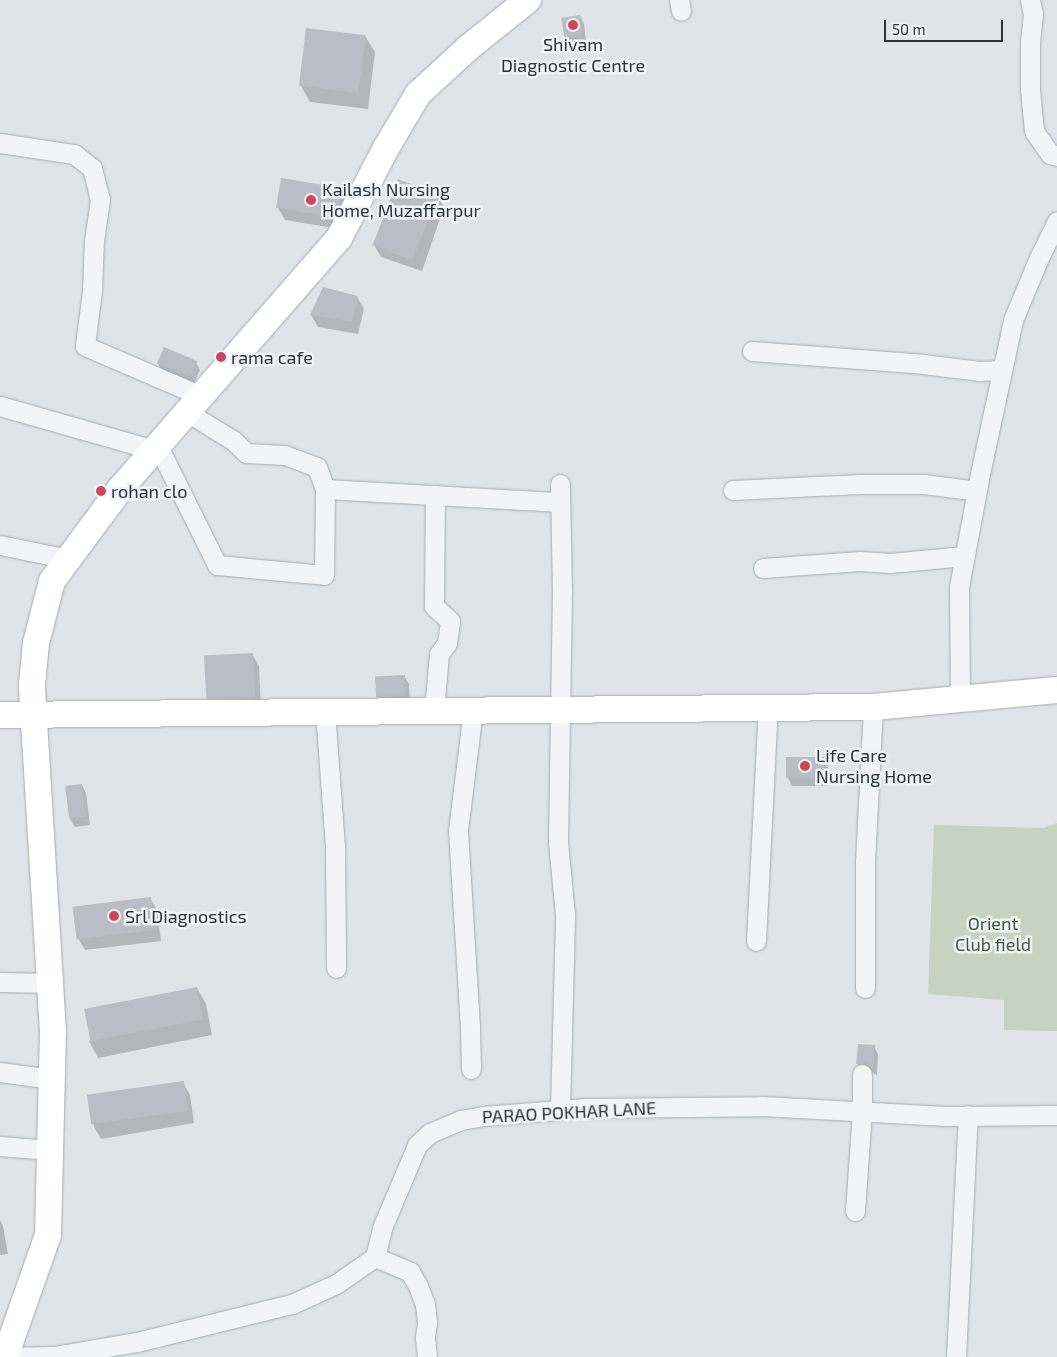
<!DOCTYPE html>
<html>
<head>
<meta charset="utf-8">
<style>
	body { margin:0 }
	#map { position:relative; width:1057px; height:1357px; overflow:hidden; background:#e0e4e9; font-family:"Exo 2",sans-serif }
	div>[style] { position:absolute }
	.green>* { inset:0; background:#c6d3c1 }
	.shadow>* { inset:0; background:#0003 }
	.building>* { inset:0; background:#b8bdc6; transform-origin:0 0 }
	.roads { filter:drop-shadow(0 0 1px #a5abb3) drop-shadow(0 0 1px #a5abb3) }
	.minor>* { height:19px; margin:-9.5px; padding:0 9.5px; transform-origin:9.5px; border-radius:9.5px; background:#f3f4f7 }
	.secondary>* { height:26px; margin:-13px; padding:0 13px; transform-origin:13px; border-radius:13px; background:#fff }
	.dots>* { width:14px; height:14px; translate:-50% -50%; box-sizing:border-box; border:2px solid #f0f3f6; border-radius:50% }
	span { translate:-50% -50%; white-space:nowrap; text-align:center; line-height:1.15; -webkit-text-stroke:5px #f0f3f6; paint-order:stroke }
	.poi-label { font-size:18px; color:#293240 }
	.left { translate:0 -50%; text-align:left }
	.park-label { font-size:18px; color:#3e5c36 }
	.street-label { font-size:18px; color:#293240 }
	.scale { position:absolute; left:884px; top:20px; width:119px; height:22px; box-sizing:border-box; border:2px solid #293240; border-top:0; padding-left:6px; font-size:15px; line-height:18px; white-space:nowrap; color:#293240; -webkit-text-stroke:4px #f0f3f6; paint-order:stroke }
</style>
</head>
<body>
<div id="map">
	<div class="green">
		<div style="clip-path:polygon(1057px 823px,1057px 1031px,1004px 1030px,1004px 1000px,928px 994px,934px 825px,1043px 828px)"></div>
	</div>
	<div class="shadow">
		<div style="clip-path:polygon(580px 16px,584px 24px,586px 42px,569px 43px,564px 36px)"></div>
		<div style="clip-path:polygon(365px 36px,375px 52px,368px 109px,310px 102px,301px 86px)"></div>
		<div style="clip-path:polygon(341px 189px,348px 201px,340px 229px,285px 220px,278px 208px)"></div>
		<div style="clip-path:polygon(437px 195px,444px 207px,422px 271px,381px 257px,374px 245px)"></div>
		<div style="clip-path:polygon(357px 297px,364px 309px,358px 334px,318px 327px,311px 315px)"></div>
		<div style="clip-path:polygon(196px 362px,200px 370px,194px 383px,163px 372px,158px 364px)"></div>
		<div style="clip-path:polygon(252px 654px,259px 666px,261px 709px,214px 710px,207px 698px)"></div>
		<div style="clip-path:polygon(404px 676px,409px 684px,410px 704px,381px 704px,377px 696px)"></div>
		<div style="clip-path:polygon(824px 759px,828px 766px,828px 786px,792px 786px,788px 778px)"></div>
		<div style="clip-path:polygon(82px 785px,86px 793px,90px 825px,75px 827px,70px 819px)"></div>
		<div style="clip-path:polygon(150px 898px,157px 910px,161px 941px,85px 950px,78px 938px)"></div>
		<div style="clip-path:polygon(197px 988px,206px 1004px,212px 1035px,98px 1058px,89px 1041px)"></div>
		<div style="clip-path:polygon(874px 1046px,878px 1054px,877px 1076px,873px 1072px,862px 1072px,858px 1064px)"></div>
		<div style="clip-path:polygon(183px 1083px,190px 1095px,194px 1123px,101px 1139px,94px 1127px,90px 1100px)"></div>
		<div style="clip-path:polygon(0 1220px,3px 1226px,8px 1254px,0 1255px)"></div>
	</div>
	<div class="building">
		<div style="left:580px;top:15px;width:19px;height:19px;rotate:81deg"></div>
		<div style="left:306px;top:28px;width:60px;height:58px;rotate:7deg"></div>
		<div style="clip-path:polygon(281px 178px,342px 188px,339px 205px,333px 217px,276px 208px)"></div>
		<div style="left:398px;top:179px;width:43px;height:71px;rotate:21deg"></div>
		<div style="clip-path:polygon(323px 287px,358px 296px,352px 322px,310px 315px)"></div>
		<div style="left:164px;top:347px;width:36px;height:18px;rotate:23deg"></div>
		<div style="left:253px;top:653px;width:45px;height:49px;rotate:87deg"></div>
		<div style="left:405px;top:675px;width:21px;height:30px;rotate:87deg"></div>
		<div style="left:786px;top:757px;width:38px;height:21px"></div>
		<div style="left:82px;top:784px;width:33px;height:17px;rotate:83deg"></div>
		<div style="left:151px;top:897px;width:33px;height:79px;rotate:83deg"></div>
		<div style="left:197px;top:987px;width:33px;height:115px;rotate:79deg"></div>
		<div style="clip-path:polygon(858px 1044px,875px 1045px,873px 1070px,867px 1064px,856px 1064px)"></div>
		<div style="left:184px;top:1081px;width:30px;height:98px;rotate:82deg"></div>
	</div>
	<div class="roads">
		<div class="minor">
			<div style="left:679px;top:0;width:11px;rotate:80deg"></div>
			<div style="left:1030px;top:0;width:14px;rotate:78deg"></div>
			<div style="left:1033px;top:14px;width:30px;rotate:96deg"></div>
			<div style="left:1030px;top:44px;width:46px;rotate:90deg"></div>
			<div style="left:1030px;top:90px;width:41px;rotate:84.4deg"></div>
			<div style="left:1034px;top:131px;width:28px;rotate:55deg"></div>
			<div style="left:1050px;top:154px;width:7px;rotate:16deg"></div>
			<div style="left:0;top:143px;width:75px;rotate:8.5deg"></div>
			<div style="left:74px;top:154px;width:23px;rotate:38deg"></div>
			<div style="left:92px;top:168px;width:32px;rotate:76deg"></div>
			<div style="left:100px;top:199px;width:42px;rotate:98.1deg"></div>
			<div style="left:94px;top:241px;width:50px;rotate:92.3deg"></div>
			<div style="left:92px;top:291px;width:55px;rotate:97.3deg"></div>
			<div style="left:85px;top:346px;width:126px;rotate:23.3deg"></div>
			<div style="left:752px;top:351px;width:171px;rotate:4.3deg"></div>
			<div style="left:923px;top:364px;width:57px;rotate:7deg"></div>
			<div style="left:980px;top:371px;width:22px;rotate:-3deg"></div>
			<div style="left:0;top:406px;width:160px;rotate:15.9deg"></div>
			<div style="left:187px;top:412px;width:55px;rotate:31.7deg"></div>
			<div style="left:234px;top:441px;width:17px;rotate:45deg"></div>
			<div style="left:246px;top:453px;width:39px;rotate:3deg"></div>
			<div style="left:285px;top:455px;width:34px;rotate:21deg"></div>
			<div style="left:317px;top:467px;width:23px;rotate:70deg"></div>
			<div style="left:325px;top:489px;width:235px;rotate:3.2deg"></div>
			<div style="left:158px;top:446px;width:133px;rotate:63.6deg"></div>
			<div style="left:217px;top:565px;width:107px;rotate:5.3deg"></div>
			<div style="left:324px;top:575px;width:86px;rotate:-89.3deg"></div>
			<div style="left:733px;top:490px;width:128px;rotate:-2.7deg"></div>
			<div style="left:861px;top:484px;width:63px"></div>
			<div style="left:924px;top:484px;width:53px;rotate:7.5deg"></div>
			<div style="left:0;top:545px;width:70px;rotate:11.5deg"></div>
			<div style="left:763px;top:568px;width:97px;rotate:-4.1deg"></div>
			<div style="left:860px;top:561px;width:30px;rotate:4deg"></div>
			<div style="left:890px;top:563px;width:75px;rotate:-5.3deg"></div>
			<div style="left:960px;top:699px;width:112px;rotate:-90.5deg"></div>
			<div style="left:959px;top:587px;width:115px;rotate:-79.5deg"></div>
			<div style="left:980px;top:474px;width:157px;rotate:-77.9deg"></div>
			<div style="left:1013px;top:320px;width:65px;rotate:-67.4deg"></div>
			<div style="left:1038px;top:260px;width:43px;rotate:-64deg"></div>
			<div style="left:434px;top:710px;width:56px;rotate:-84.9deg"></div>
			<div style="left:439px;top:654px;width:14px;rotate:-54deg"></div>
			<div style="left:447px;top:643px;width:22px;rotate:-82deg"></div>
			<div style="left:450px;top:621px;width:22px;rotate:-137deg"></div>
			<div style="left:434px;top:606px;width:111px;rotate:-89.5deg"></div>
			<div style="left:325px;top:711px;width:135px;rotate:85.8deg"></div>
			<div style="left:335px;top:846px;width:122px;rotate:89.5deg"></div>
			<div style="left:756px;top:941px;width:233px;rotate:-87.1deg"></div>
			<div style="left:0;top:982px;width:51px;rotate:1.1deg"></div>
			<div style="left:865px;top:988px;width:127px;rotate:-90deg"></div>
			<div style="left:865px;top:861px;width:154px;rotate:-87deg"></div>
			<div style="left:471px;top:1069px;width:42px;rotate:-91.4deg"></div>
			<div style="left:470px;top:1027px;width:197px;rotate:-93.5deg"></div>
			<div style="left:458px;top:830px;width:121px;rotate:-82.9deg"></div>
			<div style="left:0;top:1072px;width:52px;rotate:7.7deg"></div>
			<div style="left:560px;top:1110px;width:195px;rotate:-88.5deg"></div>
			<div style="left:565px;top:915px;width:73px;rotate:-95.5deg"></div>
			<div style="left:558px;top:842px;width:250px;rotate:-89.1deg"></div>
			<div style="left:562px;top:592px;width:108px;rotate:-91.1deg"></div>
			<div style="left:0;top:1146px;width:50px;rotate:4.6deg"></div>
			<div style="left:855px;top:1211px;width:101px;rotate:-86deg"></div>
			<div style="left:862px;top:1110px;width:36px;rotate:-90deg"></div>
			<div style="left:375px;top:1257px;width:38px;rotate:23deg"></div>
			<div style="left:410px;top:1272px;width:16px;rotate:60deg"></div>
			<div style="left:418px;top:1286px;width:19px;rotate:69deg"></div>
			<div style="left:425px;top:1304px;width:19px;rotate:84deg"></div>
			<div style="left:427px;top:1323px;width:15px;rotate:98deg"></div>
			<div style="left:425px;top:1338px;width:19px;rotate:84deg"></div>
			<div style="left:3px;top:1357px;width:51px;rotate:-1.1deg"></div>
			<div style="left:54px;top:1356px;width:84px;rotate:-9.6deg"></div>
			<div style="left:137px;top:1342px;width:160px;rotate:-13.8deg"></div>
			<div style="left:292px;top:1304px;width:48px;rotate:-24.4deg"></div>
			<div style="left:336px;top:1284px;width:47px;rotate:-34.7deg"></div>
			<div style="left:375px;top:1257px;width:30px;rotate:-76deg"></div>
			<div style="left:382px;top:1228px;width:90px;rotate:-67.1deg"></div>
			<div style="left:417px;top:1145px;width:18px;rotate:-43deg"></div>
			<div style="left:430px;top:1133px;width:34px;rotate:-23deg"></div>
			<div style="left:461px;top:1120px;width:22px;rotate:-10deg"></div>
			<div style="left:483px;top:1116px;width:102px;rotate:-4.5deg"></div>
			<div style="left:585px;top:1108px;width:177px;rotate:-0.6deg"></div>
			<div style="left:762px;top:1106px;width:184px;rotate:3.1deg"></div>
			<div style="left:946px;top:1116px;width:111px;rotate:-0.5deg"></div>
			<div style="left:956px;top:1357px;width:242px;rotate:-87.2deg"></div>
		</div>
		<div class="secondary">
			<div style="left:0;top:715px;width:873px;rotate:-0.53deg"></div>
			<div style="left:873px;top:707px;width:185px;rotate:-5.3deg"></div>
			<div style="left:5px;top:1357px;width:129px;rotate:-70.6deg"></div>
			<div style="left:48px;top:1235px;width:203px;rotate:-88.6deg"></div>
			<div style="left:53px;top:1032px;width:348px;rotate:-93.5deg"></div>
			<div style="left:32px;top:685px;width:42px;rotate:-84.6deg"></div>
			<div style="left:36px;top:643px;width:64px;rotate:-75.5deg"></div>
			<div style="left:52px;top:581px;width:114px;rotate:-53.5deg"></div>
			<div style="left:120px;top:489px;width:333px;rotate:-48.9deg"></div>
			<div style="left:339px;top:238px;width:102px;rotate:-62.4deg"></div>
			<div style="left:386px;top:148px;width:63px;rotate:-59.3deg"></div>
			<div style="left:418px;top:94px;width:68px;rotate:-42.6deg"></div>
			<div style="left:468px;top:48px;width:77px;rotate:-38.7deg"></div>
		</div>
	</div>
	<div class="dots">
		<div style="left:573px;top:25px;background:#cc475c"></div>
		<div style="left:311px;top:200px;background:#cc475c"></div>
		<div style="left:221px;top:357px;background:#cc475c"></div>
		<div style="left:101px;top:491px;background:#cc475c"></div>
		<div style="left:805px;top:766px;background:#cc475c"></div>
		<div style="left:114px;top:916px;background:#cc475c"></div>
	</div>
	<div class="poi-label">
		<span style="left:573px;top:55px">Shivam<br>Diagnostic Centre</span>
		<span class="left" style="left:322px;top:200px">Kailash Nursing<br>Home, Muzaffarpur</span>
		<span class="left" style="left:231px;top:357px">rama cafe</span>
		<span class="left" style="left:111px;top:491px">rohan clo</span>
		<span class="left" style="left:816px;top:766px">Life Care<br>Nursing Home</span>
		<span class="left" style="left:125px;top:916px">Srl Diagnostics</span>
	</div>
	<div class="park-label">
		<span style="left:993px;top:934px">Orient<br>Club field</span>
	</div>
	<div class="street-label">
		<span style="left:569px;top:1112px;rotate:-3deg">PARAO POKHAR LANE</span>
	</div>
	<div class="scale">50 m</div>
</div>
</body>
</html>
